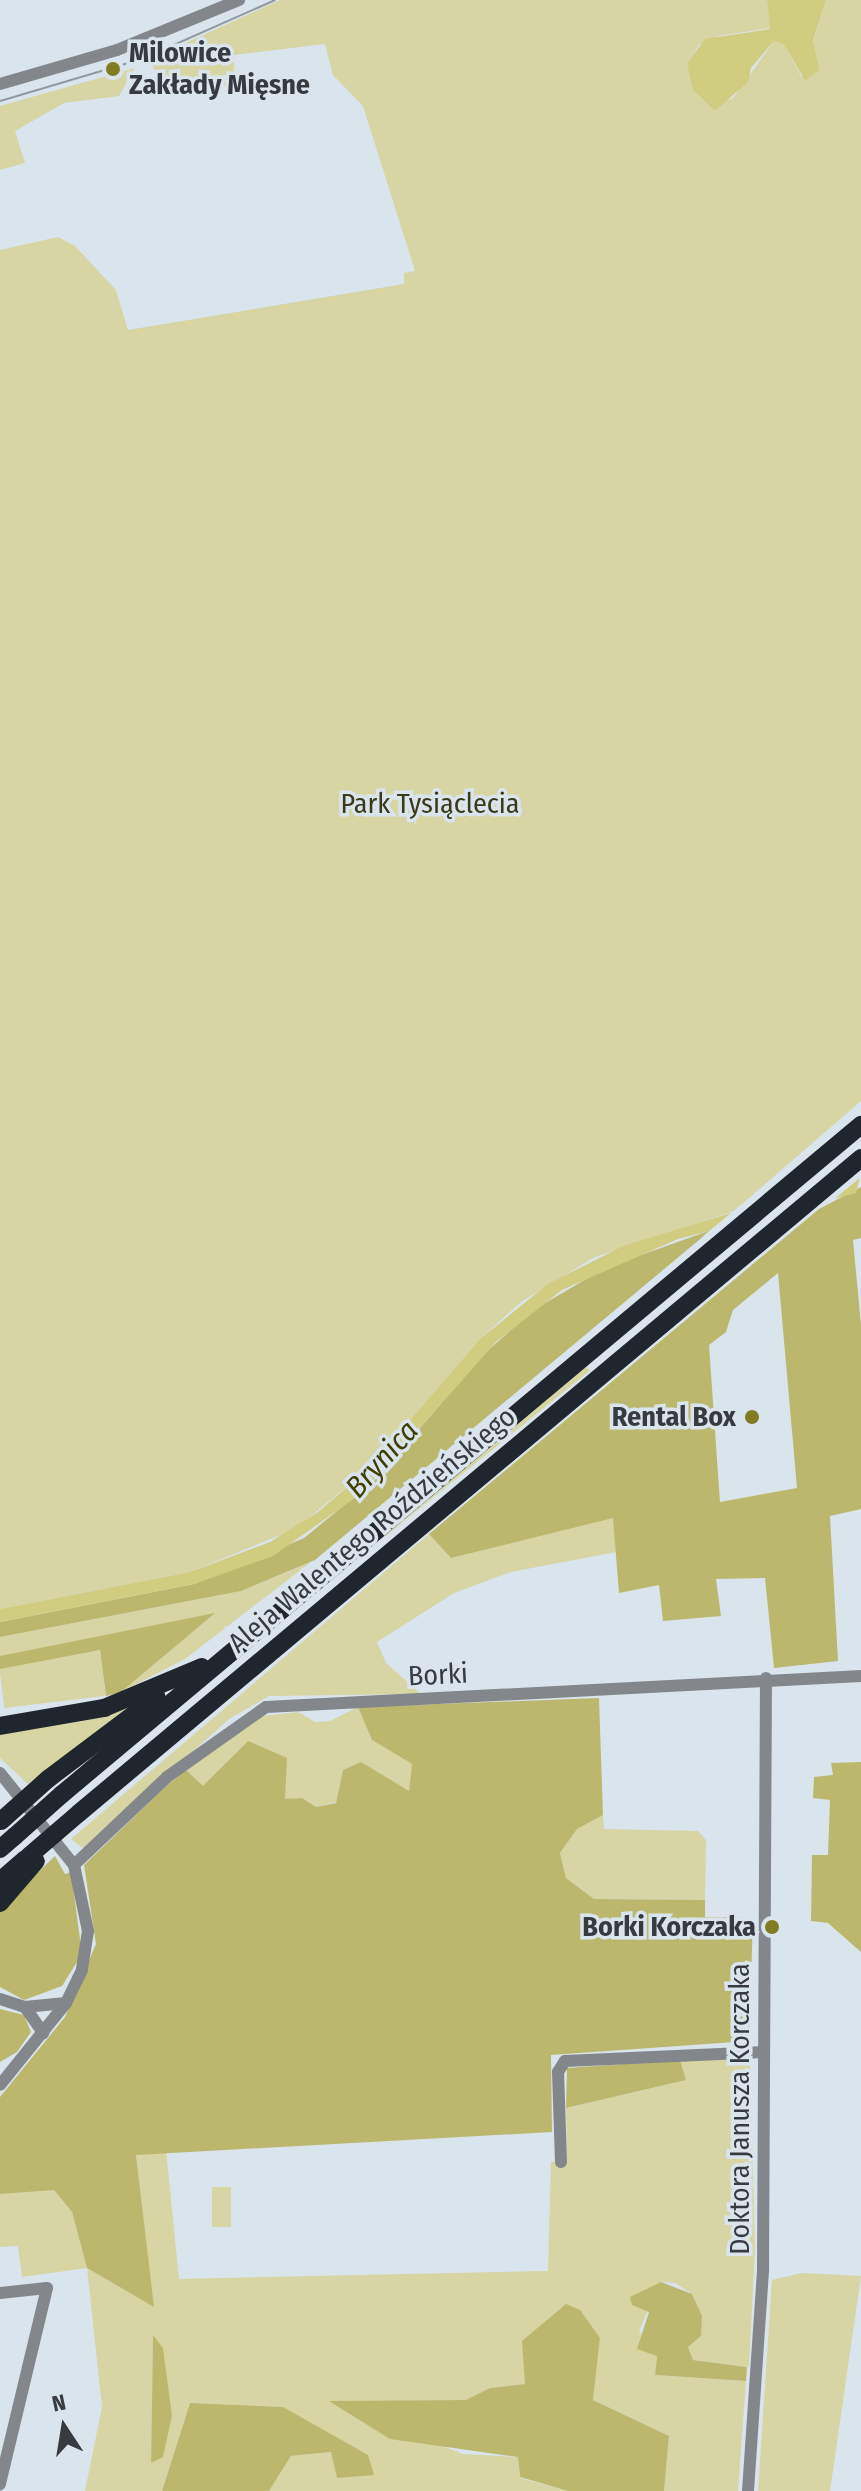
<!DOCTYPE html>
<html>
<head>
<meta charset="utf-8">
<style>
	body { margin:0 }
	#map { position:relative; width:861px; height:2491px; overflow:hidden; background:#dae4ed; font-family:"Fira Sans Condensed",sans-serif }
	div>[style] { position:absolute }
	.green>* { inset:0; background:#d6d5a3; transform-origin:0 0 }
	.forest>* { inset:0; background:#bbb86d }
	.water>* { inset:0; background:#d0cd81 }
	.pier>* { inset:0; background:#dae4ed }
	.minor>* { height:12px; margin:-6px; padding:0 6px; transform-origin:6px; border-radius:6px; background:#83878b }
	.highway>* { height:18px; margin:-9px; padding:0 9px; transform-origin:9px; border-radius:9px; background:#1f262d }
	.tram>* { height:2px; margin:-1px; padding:0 1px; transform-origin:1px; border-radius:1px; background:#91979e }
	.highway-bridge>* { height:18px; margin:-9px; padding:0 9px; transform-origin:9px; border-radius:9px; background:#1f262d }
	.dots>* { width:22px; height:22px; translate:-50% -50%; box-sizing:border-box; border:4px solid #dae4ed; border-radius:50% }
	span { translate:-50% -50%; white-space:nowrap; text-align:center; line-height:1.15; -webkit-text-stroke:7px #dae4ed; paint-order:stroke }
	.poi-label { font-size:28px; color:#373a3e; font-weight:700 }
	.left { translate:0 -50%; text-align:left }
	.right { translate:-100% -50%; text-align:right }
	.park-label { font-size:28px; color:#3b3918 }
	.street-label { font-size:28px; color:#373a3e }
	.water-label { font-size:30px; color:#413e00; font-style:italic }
	.north { position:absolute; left:24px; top:2387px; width:80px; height:80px; -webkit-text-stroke:6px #dae4ed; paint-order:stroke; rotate:348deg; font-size:22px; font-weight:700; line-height:32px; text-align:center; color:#373a3e }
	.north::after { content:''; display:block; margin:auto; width:28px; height:36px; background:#373a3e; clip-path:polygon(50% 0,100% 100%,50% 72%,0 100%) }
</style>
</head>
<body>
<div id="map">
	<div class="green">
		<div style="clip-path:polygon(280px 0,767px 0,770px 28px,719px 36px,699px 45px,687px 63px,699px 96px,710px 106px,733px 98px,774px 41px,784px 43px,802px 78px,826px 0,861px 0,861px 1101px,734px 1211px,595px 1257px,521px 1302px,480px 1339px,366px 1471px,295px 1529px,190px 1572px,0 1609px,0 250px,58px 237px,75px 246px,116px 290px,128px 330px,404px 284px,404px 273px,415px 271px,363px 106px,333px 75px,325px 44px,234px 55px,234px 77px,225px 86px,171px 85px,157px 76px,150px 59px)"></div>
		<div style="clip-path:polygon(135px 68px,119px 96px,64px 103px,15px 131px,25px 163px,0 170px,0 106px)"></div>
		<div style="left:586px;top:1366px;width:6px;height:263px;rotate:51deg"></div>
		<div style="clip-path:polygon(614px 1517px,616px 1552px,511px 1572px,454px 1593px,377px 1642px,386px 1663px,421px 1694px,269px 1696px,229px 1719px,84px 1849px,71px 1839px,429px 1534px,451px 1558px)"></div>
		<div style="clip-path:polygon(311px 1562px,185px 1659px,121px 1692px,213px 1614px,0 1657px,0 1637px,241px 1591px)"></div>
		<div style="left:100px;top:1650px;width:46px;height:102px;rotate:83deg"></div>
		<div style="clip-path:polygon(133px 1705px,28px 1784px,0 1758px,0 1735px)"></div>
		<div style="clip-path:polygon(358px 1707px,372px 1740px,412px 1764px,409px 1791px,343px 1770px,336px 1802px,316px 1807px,302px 1798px,285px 1800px,248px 1741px,203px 1787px,186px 1770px,254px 1717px,298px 1712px,315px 1722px,330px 1721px)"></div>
		<div style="clip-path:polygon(603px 1815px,604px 1829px,698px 1831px,706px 1840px,705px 1900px,594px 1899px,566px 1878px,560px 1853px,577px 1829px)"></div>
		<div style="clip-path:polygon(evenodd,750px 2057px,755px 2249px,749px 2367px,693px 2360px,688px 2347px,702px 2316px,692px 2294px,675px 2283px,661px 2282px,639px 2331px,657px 2356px,655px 2375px,746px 2381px,738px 2491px,664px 2491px,669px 2436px,593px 2400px,600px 2338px,523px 2341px,525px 2384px,490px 2388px,467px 2400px,330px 2402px,463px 2454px,518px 2457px,520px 2478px,568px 2491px,269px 2491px,291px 2456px,331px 2452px,374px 2475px,283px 2407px,190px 2403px,162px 2491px,85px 2491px,102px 2407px,87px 2268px,22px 2277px,18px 2246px,0 2247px,0 2194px,53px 2189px,72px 2212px,87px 2268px,153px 2306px,136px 2155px,166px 2149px,179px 2279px,548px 2271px,551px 2162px,567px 2161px,566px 2108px,686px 2080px,680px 2060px,750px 2057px,153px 2336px,172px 2416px,163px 2456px,151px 2463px,153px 2336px)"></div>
		<div style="left:231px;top:2187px;width:40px;height:19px;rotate:90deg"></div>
		<div style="clip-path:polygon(802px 2273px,861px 2276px,830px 2491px,758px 2491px,772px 2280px)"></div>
	</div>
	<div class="forest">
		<div style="clip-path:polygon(evenodd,861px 1187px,861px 1238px,853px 1240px,861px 1325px,861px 1509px,830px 1516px,838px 1661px,774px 1668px,765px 1578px,716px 1579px,721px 1616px,663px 1621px,659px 1585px,619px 1593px,613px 1518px,451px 1558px,429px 1534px,819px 1209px,861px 1187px,778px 1273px,797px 1488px,720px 1502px,709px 1345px,726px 1332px,733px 1310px,778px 1273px)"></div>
		<div style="clip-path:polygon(711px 1230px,315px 1560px,241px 1591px,0 1637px,0 1622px,194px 1584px,304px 1538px,375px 1480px,484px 1354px,535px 1309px,605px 1268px)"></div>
		<div style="clip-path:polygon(215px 1613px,121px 1692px,106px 1696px,100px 1650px,0 1669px,0 1656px)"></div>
		<div style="clip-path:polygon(599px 1698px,603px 1815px,577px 1829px,560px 1853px,566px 1878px,594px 1899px,705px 1900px,705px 1917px,753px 1918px,749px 2041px,551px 2055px,552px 2132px,136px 2155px,154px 2307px,87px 2268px,72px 2212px,54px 2190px,0 2194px,0 2097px,65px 2017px,96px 1944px,84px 1865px,165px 1787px,186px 1770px,203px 1786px,248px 1741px,287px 1758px,285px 1799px,302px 1798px,316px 1807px,336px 1803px,343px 1770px,361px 1762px,409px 1791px,412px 1764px,372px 1740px,358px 1707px)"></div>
		<div style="clip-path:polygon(861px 1762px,861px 1952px,828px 1923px,811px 1921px,812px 1855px,828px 1855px,830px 1800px,813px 1798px,814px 1777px,833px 1775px,831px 1763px)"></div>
		<div style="clip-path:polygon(55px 1856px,65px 1874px,71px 1872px,82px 1954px,62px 1986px,24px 2000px,0 1987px,0 1909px)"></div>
		<div style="clip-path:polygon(0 2009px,24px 2015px,31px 2032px,17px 2052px,0 2062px)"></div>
		<div style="clip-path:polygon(680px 2060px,686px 2080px,566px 2108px,567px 2068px)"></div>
		<div style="clip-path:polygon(661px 2282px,692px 2294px,702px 2316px,701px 2336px,688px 2347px,693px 2360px,747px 2367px,746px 2381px,655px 2375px,657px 2356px,637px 2349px,649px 2312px,632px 2305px,630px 2297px)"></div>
		<div style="clip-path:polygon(566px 2304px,580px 2310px,600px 2338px,593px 2400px,669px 2436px,664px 2491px,568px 2491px,520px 2477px,518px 2457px,390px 2439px,329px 2401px,466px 2400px,490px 2388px,525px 2384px,522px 2341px)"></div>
		<div style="clip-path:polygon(153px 2335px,163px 2348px,172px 2416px,163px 2457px,151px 2463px)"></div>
		<div style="clip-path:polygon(190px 2403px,283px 2407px,368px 2455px,374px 2475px,337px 2478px,331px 2452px,291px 2456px,269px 2491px,162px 2491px)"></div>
	</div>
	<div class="water">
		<div style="clip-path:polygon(767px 0,826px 0,813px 41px,819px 70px,805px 81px,784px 44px,774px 41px,751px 68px,748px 82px,715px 111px,693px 90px,687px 63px,705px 39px,770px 29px)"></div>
		<div style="clip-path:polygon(861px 1173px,856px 1193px,678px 1239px,562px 1290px,496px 1342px,362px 1493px,273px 1556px,194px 1584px,0 1622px,0 1609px,190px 1572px,270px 1542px,318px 1512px,366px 1471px,480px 1339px,548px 1284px,623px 1246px)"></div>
	</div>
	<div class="pier">
		<div style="clip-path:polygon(861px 1169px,861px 1177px,833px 1200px,703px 1236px,742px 1204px)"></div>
	</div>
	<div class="minor">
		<div style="left:0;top:84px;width:122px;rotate:-16.2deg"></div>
		<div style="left:117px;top:50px;width:132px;rotate:-22.3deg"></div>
		<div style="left:0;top:1773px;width:118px;rotate:51.2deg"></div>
		<div style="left:74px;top:1865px;width:67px;rotate:78deg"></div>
		<div style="left:88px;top:1931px;width:39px;rotate:99deg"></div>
		<div style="left:82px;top:1970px;width:37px;rotate:116deg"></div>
		<div style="left:66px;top:2003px;width:105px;rotate:128.8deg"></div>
		<div style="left:74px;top:1865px;width:128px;rotate:-43.4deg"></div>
		<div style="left:167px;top:1777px;width:121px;rotate:-35.3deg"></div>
		<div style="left:266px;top:1707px;width:596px;rotate:-2.98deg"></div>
		<div style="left:0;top:1999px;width:26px;rotate:18deg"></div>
		<div style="left:25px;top:2007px;width:41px;rotate:-5.6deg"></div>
		<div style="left:25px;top:2007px;width:32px;rotate:55deg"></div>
		<div style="left:561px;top:2162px;width:90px;rotate:-91.9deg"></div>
		<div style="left:558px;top:2072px;width:13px;rotate:-58deg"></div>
		<div style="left:565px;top:2061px;width:199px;rotate:-2.6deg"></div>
		<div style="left:0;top:2293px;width:47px;rotate:-6.1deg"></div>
		<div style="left:47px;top:2288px;width:202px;rotate:103.5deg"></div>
		<div style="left:748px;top:2491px;width:223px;rotate:-86.1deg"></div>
		<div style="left:763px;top:2269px;width:591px;rotate:-89.71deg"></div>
	</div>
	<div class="highway">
		<div style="left:0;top:1726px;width:106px;rotate:-9.8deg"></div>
		<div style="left:104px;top:1708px;width:106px;rotate:-22.7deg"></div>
		<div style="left:48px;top:1779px;width:136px;rotate:-37deg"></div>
		<div style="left:61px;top:1795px;width:1044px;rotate:-39.95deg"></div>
		<div style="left:79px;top:1813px;width:1020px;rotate:-39.95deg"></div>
		<div style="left:0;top:1849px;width:20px;rotate:-41deg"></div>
		<div style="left:0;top:1881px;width:33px;rotate:-41deg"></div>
		<div style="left:0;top:1903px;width:55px;rotate:-49.4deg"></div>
	</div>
	<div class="tram">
		<div style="left:0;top:101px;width:148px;rotate:-16.5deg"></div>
		<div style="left:142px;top:59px;width:145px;rotate:-23.9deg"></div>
	</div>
	<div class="highway-bridge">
		<div style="left:1px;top:1821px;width:63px;rotate:-41.8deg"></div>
		<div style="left:15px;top:1836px;width:62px;rotate:-41.7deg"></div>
		<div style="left:29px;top:1856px;width:66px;rotate:-40.7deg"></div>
	</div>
	<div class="dots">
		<div style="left:113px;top:69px;background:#807c24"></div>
		<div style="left:752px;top:1417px;background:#807c24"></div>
		<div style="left:772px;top:1927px;background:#807c24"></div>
	</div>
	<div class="poi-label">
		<span class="left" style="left:129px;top:69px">Milowice<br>Zakłady Mięsne</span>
		<span class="right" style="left:736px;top:1417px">Rental Box</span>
		<span class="right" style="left:756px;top:1927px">Borki Korczaka</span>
	</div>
	<div class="park-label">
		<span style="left:430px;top:804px">Park Tysiąclecia</span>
	</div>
	<div class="street-label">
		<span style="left:372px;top:1530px;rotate:-40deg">Aleja Walentego Roździeńskiego</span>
		<span style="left:438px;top:1675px;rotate:-3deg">Borki</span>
		<span style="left:740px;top:2109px;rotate:-90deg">Doktora Janusza Korczaka</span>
	</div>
	<div class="water-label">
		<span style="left:382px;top:1459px;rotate:-48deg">Brynica</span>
	</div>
	<div class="north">N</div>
</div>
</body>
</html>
